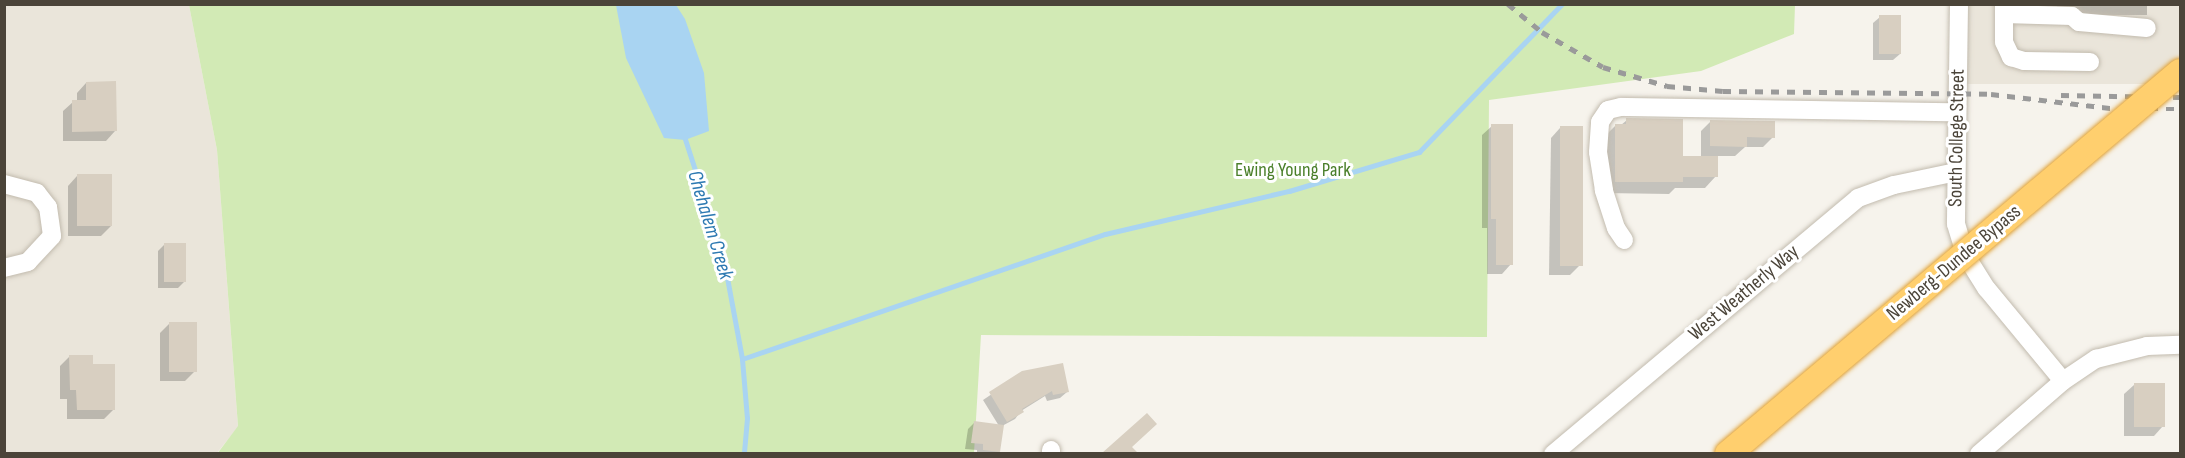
<!DOCTYPE html>
<html>
<head>
<meta charset="utf-8">
<style>
	body { margin:0 }
	#map { position:relative; width:2185px; height:458px; overflow:hidden; background:#f6f3ec; font-family:"Sofia Sans Condensed",sans-serif }
	div>[style] { position:absolute }
	.residential>* { inset:0; background:#eae5da; transform-origin:0 0 }
	.green>* { inset:0; background:#d2eab5 }
	.water>* { inset:0; background:#a9d4f2 }
	.shadow>* { inset:0; background:#0003; transform-origin:0 0 }
	.stream>* { height:5px; margin:-2.5px; padding:0 2.5px; transform-origin:2.5px; border-radius:2.5px; background:#a9d4f2 }
	.building>* { inset:0; background:#d8cfc1; transform-origin:0 0 }
	.roads { filter:drop-shadow(0 0 2px #c2bbae) drop-shadow(0 0 2px #c2bbae) }
	.minor>* { height:18px; margin:-9px; padding:0 9px; transform-origin:9px; border-radius:9px; background:#fff }
	.rail>* { height:4.5px; margin-top:-2.25px; transform-origin:0; background:repeating-linear-gradient(90deg,#9a9a9a 0 8px,transparent 0 16px) }
	.bridges { filter:drop-shadow(0 0 2px #e0a43c) drop-shadow(0 0 2px #e0a43c) }
	.highway-bridge>* { height:26px; margin:-13px; padding:0 13px; transform-origin:13px; border-radius:13px; background:#ffcf6e }
	span { translate:-50% -50%; white-space:nowrap; text-align:center; line-height:1.15; -webkit-text-stroke:6px #fff; paint-order:stroke }
	.street-label { font-size:20px; color:#4b4439 }
	.park-label { font-size:20px; color:#4a7f2a }
	.water-label { font-size:21px; color:#2e7ab2; font-style:italic }
	.frame { position:absolute; inset:0; border:6px solid #4b4439; pointer-events:none }
</style>
</head>
<body>
<div id="map">
	<div class="residential">
		<div style="clip-path:polygon(4px 5px,189px 5px,217px 150px,238px 427px,217px 453px,5px 453px)"></div>
		<div style="left:1958px;top:5px;width:222px;height:79px"></div>
	</div>
	<div class="green">
		<div style="clip-path:polygon(189px 5px,1795px 5px,1794px 34px,1701px 71px,1489px 100px,1487px 337px,981px 335px,974px 453px,217px 454px,238px 426px,217px 150px)"></div>
	</div>
	<div class="water">
		<div style="clip-path:polygon(616px 5px,676px 5px,685px 19px,704px 73px,709px 131px,685px 140px,664px 138px,626px 58px)"></div>
	</div>
	<div class="shadow">
		<div style="left:2057px;top:4px;width:90px;height:11px"></div>
		<div style="clip-path:polygon(1880px 17px,1900px 54px,1893px 60px,1873px 60px,1873px 23px)"></div>
		<div style="clip-path:polygon(86px 83px,115px 131px,106px 141px,63px 141px,63px 111px,73px 102px,77px 102px,77px 93px)"></div>
		<div style="clip-path:polygon(1627px 120px,1681px 158px,1701px 158px,1701px 131px,1711px 121px,1773px 137px,1763px 147px,1745px 147px,1735px 156px,1716px 156px,1716px 176px,1705px 188px,1675px 188px,1669px 194px,1604px 193px,1604px 137px,1616px 125px,1621px 125px)"></div>
		<div style="clip-path:polygon(1492px 126px,1511px 264px,1502px 274px,1487px 274px,1487px 228px,1482px 228px,1482px 135px)"></div>
		<div style="clip-path:polygon(1560px 128px,1580px 265px,1570px 275px,1549px 275px,1551px 138px)"></div>
		<div style="clip-path:polygon(77px 176px,111px 226px,101px 236px,68px 236px,68px 186px)"></div>
		<div style="clip-path:polygon(165px 244px,185px 281px,178px 288px,158px 288px,158px 251px)"></div>
		<div style="clip-path:polygon(170px 323px,195px 371px,185px 381px,160px 381px,160px 333px)"></div>
		<div style="clip-path:polygon(70px 356px,92px 366px,114px 409px,104px 419px,67px 419px,67px 399px,60px 399px,60px 366px)"></div>
		<div style="clip-path:polygon(1023px 373px,1067px 392px,1060px 398px,1047px 401px,1045px 396px,1021px 411px,1015px 419px,1002px 426px,999px 454px,977px 454px,977px 450px,965px 449px,968px 429px,974px 423px,999px 426px,983px 400px)"></div>
		<div style="clip-path:polygon(2134px 385px,2163px 426px,2154px 436px,2124px 436px,2124px 394px)"></div>
	</div>
	<div class="stream">
		<div style="left:683px;top:133px;width:129px;rotate:72deg"></div>
		<div style="left:723px;top:256px;width:105px;rotate:79.5deg"></div>
		<div style="left:742px;top:359px;width:59px;rotate:85.2deg"></div>
		<div style="left:747px;top:418px;width:36px;rotate:95deg"></div>
		<div style="left:742px;top:359px;width:384px;rotate:-19deg"></div>
		<div style="left:1105px;top:234px;width:189px;rotate:-13.2deg"></div>
		<div style="left:1289px;top:191px;width:136px;rotate:-16.7deg"></div>
		<div style="left:1419px;top:152px;width:206px;rotate:-46deg"></div>
	</div>
	<div class="building">
		<div style="left:1879px;top:15px;width:22px;height:39px"></div>
		<div style="clip-path:polygon(116px 81px,117px 131px,72px 132px,72px 100px,86px 100px,86px 82px)"></div>
		<div style="clip-path:polygon(1626px 118px,1683px 119px,1683px 156px,1718px 156px,1718px 177px,1683px 177px,1683px 182px,1615px 182px,1615px 124px,1626px 124px)"></div>
		<div style="clip-path:polygon(1710px 120px,1775px 121px,1775px 138px,1747px 137px,1747px 147px,1710px 146px)"></div>
		<div style="clip-path:polygon(1491px 124px,1513px 124px,1513px 265px,1496px 265px,1496px 219px,1491px 219px)"></div>
		<div style="left:1560px;top:126px;width:23px;height:140px"></div>
		<div style="left:77px;top:174px;width:35px;height:52px"></div>
		<div style="left:164px;top:243px;width:22px;height:39px"></div>
		<div style="left:169px;top:322px;width:28px;height:50px"></div>
		<div style="clip-path:polygon(69px 355px,93px 355px,93px 364px,115px 364px,115px 410px,77px 410px,76px 390px,70px 390px)"></div>
		<div style="clip-path:polygon(1063px 363px,1069px 392px,1053px 395px,1052px 391px,1022px 409px,1024px 412px,1007px 422px,989px 392px,1022px 371px)"></div>
		<div style="left:2134px;top:383px;width:31px;height:44px"></div>
		<div style="clip-path:polygon(1147px 413px,1157px 424px,1132px 447px,1138px 453px,1102px 453px)"></div>
		<div style="clip-path:polygon(974px 421px,1004px 425px,1000px 452px,983px 450px,983px 444px,971px 443px)"></div>
	</div>
	<div class="roads">
		<div class="minor">
			<div style="left:1959px;top:4px;width:220px;rotate:90.8deg"></div>
			<div style="left:1956px;top:224px;width:34px;rotate:73deg"></div>
			<div style="left:1966px;top:256px;width:39px;rotate:58deg"></div>
			<div style="left:1987px;top:289px;width:119px;rotate:50.4deg"></div>
			<div style="left:2004px;top:4px;width:10px;rotate:90deg"></div>
			<div style="left:2004px;top:14px;width:68px;rotate:1.7deg"></div>
			<div style="left:2072px;top:16px;width:9px;rotate:41deg"></div>
			<div style="left:2079px;top:22px;width:68px;rotate:5deg"></div>
			<div style="left:2004px;top:14px;width:28px;rotate:90deg"></div>
			<div style="left:2004px;top:42px;width:17px;rotate:65deg"></div>
			<div style="left:2011px;top:57px;width:14px;rotate:17deg"></div>
			<div style="left:2024px;top:61px;width:66px;rotate:0.9deg"></div>
			<div style="left:4px;top:184px;width:34px;rotate:15deg"></div>
			<div style="left:37px;top:193px;width:18px;rotate:52deg"></div>
			<div style="left:48px;top:207px;width:29px;rotate:82deg"></div>
			<div style="left:52px;top:236px;width:35px;rotate:133deg"></div>
			<div style="left:28px;top:262px;width:25px;rotate:166deg"></div>
			<div style="left:1624px;top:240px;width:14px;rotate:-124deg"></div>
			<div style="left:1616px;top:228px;width:40px;rotate:-108deg"></div>
			<div style="left:1604px;top:190px;width:38px;rotate:-99deg"></div>
			<div style="left:1598px;top:152px;width:30px;rotate:-86deg"></div>
			<div style="left:1600px;top:122px;width:14px;rotate:-56deg"></div>
			<div style="left:1608px;top:110px;width:13px;rotate:-13deg"></div>
			<div style="left:1621px;top:107px;width:335px;rotate:0.9deg"></div>
			<div style="left:1051px;top:450px;width:4px;rotate:90deg"></div>
			<div style="left:1553px;top:454px;width:398px;rotate:-40deg"></div>
			<div style="left:1858px;top:198px;width:38px;rotate:-20deg"></div>
			<div style="left:1894px;top:185px;width:63px;rotate:-11.8deg"></div>
			<div style="left:1979px;top:454px;width:111px;rotate:-41deg"></div>
			<div style="left:2063px;top:381px;width:40px;rotate:-34deg"></div>
			<div style="left:2096px;top:359px;width:53px;rotate:-14.3deg"></div>
			<div style="left:2147px;top:346px;width:33px;rotate:-2deg"></div>
		</div>
	</div>
	<div class="rail">
		<div style="left:1508px;top:4px;width:44px;rotate:39.5deg"></div>
		<div style="left:1542px;top:32px;width:70px;rotate:29.8deg"></div>
		<div style="left:1603px;top:67px;width:67px;rotate:16.5deg"></div>
		<div style="left:1667px;top:86px;width:56px;rotate:5.1deg"></div>
		<div style="left:1723px;top:91px;width:268px;rotate:0.6deg"></div>
		<div style="left:1991px;top:94px;width:128px;rotate:6.7deg"></div>
		<div style="left:2118px;top:109px;width:62px"></div>
		<div style="left:2061px;top:95px;width:119px;rotate:1deg"></div>
	</div>
	<div class="bridges">
		<div class="highway-bridge">
			<div style="left:1728px;top:454px;width:592px;rotate:-40.2deg"></div>
		</div>
	</div>
	<div class="street-label">
		<span style="left:1957px;top:138px;rotate:-89deg">South College Street</span>
		<span style="left:1954px;top:263px;rotate:-40deg">Newberg-Dundee Bypass</span>
		<span style="left:1744px;top:293px;rotate:-40deg">West Weatherly Way</span>
	</div>
	<div class="park-label">
		<span style="left:1293px;top:170px">Ewing Young Park</span>
	</div>
	<div class="water-label">
		<span style="left:710px;top:225px;rotate:73deg">Chehalem Creek</span>
	</div>
	<div class="frame"></div>
</div>
</body>
</html>
